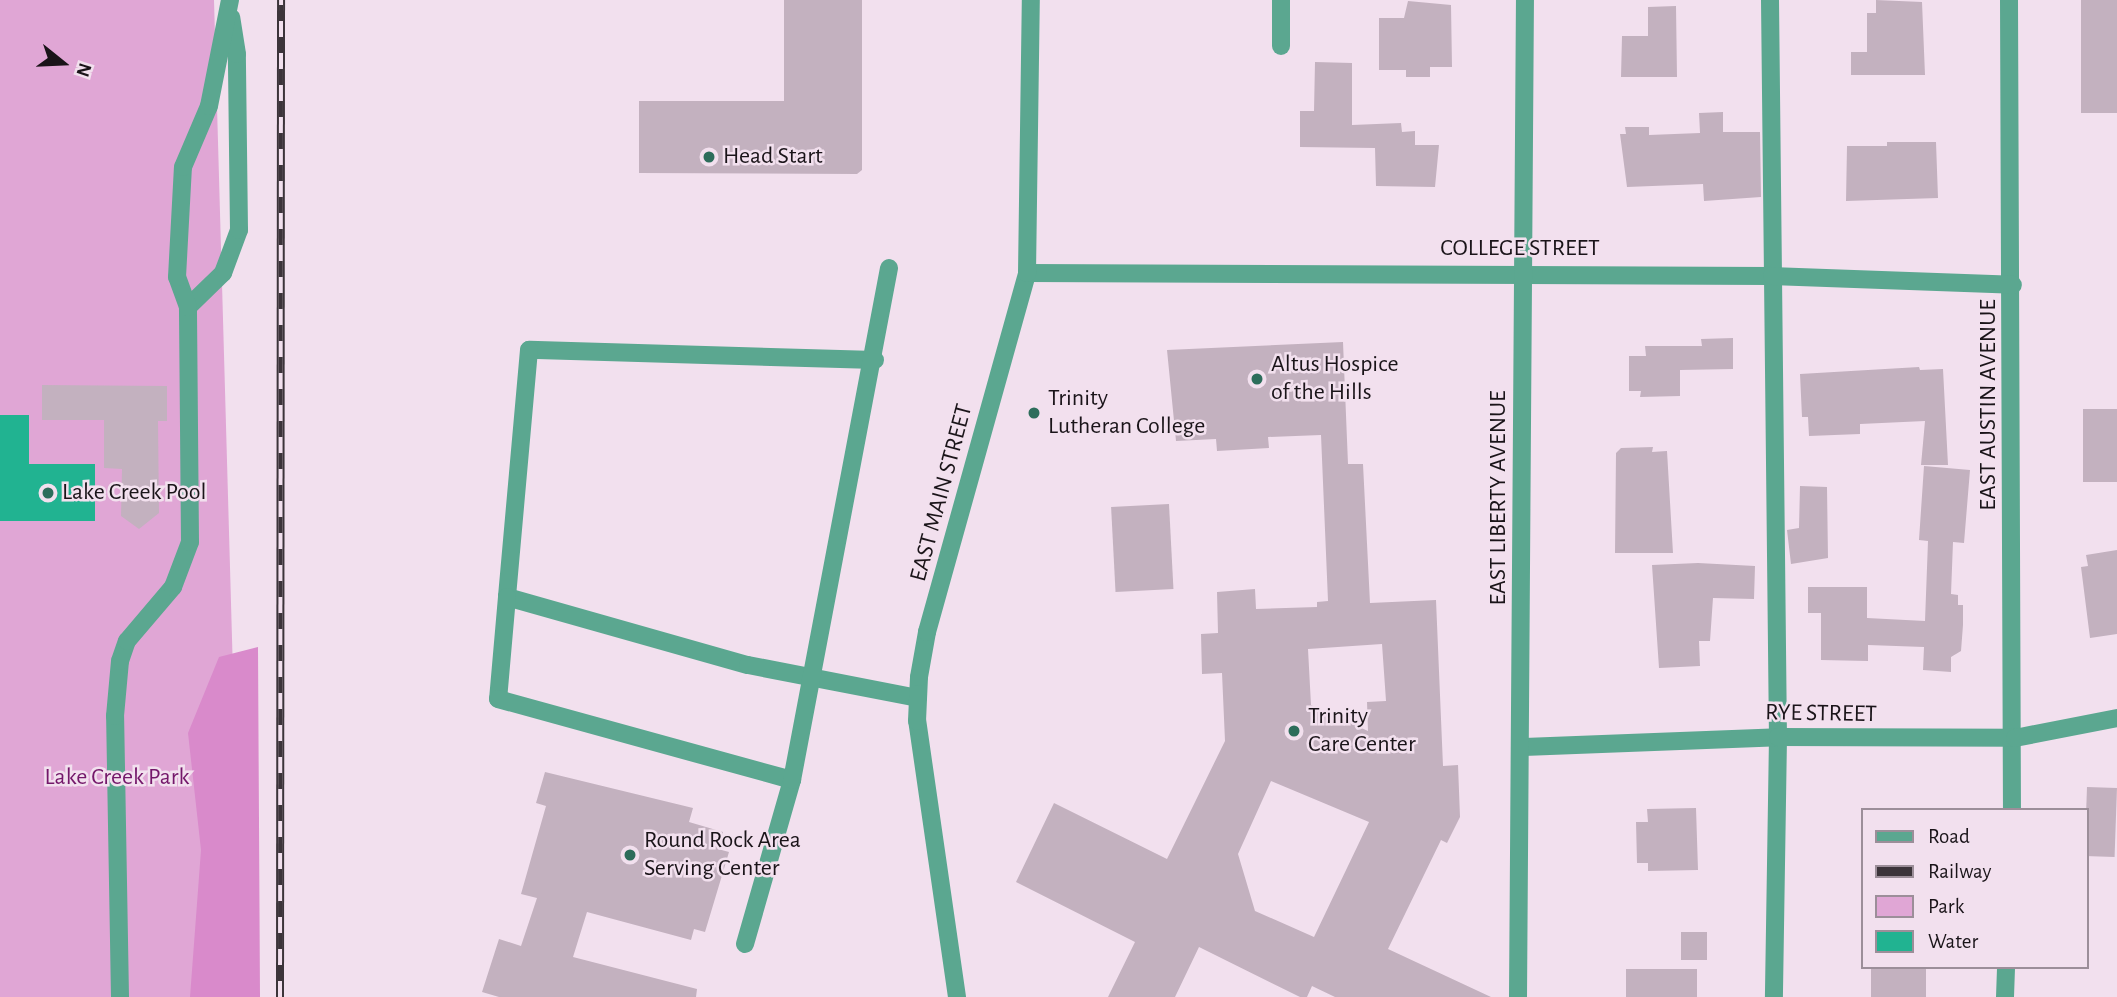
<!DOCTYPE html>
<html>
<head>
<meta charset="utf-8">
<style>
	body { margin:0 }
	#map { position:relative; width:2117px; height:997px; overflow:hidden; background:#f2e0ee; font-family:"Alegreya Sans",sans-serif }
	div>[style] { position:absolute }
	.green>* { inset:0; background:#e0a6d5 }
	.forest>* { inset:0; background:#d98acb }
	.water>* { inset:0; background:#21b391 }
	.building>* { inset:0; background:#c3b1bf; transform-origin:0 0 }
	.service>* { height:18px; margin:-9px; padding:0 9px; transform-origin:9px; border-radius:9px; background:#5ba790 }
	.minor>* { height:18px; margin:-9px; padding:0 9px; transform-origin:9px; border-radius:9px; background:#5ba790 }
	.rail>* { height:8px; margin-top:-4px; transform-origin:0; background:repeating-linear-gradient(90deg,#f2e0ee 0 16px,#3c343a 0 32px); box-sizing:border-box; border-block:2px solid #3c343a }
	.dots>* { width:19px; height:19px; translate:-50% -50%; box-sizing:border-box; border:4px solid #f2e0ee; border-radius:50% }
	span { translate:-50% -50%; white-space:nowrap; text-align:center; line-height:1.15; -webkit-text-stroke:5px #f2e0ee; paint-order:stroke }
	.poi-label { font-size:24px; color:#1a1419 }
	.left { translate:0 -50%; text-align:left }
	.street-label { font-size:24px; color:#1a1419 }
	.park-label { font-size:24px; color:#74176a }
	.legend { position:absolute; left:1861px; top:808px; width:228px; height:161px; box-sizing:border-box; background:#f2e0ee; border:2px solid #9c8e99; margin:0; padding:9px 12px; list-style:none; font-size:21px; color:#1a1419 }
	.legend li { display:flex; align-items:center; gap:14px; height:35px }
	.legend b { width:35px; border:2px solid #9c8e99 }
	.north { position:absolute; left:28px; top:28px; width:70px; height:70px; -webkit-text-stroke:5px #f2e0ee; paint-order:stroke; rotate:108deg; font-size:19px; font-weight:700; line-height:28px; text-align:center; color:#1a1419 }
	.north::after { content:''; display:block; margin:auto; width:24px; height:32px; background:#1a1419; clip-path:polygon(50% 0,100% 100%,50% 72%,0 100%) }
</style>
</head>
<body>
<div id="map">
	<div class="green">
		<div style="clip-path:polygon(0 0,214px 0,236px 780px,226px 997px,0 997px)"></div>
	</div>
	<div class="forest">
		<div style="clip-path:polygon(258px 647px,260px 997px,190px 997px,201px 850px,188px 733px,219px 657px)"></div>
	</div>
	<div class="water">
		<div style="clip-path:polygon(0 415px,29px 415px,29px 464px,95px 464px,95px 521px,0 521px)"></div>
	</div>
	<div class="building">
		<div style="clip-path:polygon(784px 0,862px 0,862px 170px,857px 174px,639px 173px,639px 101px,784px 101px)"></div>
		<div style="clip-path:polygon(1876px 0,1922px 2px,1925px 75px,1851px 75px,1851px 52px,1867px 52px,1867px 13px,1876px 13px)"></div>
		<div style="left:2081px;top:0;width:36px;height:113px"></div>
		<div style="clip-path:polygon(1408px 1px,1451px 5px,1452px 67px,1430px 67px,1430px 77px,1406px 77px,1406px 70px,1379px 70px,1379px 18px,1404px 18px)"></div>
		<div style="clip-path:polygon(1676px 6px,1677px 77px,1621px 77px,1622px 36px,1648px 36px,1648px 7px)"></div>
		<div style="clip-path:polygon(1315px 62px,1352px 63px,1352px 125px,1401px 123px,1402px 132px,1415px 131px,1415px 145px,1439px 145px,1435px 187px,1376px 186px,1375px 148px,1300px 147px,1300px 111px,1314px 111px)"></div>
		<div style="clip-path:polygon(1723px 112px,1723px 132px,1760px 132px,1761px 197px,1704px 201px,1703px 184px,1627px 187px,1620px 134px,1626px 134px,1625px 127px,1649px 127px,1649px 135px,1700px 133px,1699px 113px)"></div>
		<div style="clip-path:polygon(1887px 142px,1936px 142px,1938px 198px,1846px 201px,1847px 146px,1887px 146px)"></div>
		<div style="clip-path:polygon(1733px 338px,1733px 369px,1680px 370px,1680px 396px,1640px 397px,1641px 391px,1629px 391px,1629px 356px,1646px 356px,1645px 346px,1702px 346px,1701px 339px)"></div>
		<div style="clip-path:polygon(evenodd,1343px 342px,1348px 464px,1363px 464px,1370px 603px,1436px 600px,1443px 766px,1458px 765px,1460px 817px,1447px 843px,1441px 840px,1388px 949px,1491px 997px,1335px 997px,1312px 986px,1307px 997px,1300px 997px,1199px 947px,1175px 997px,1108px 997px,1135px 942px,1016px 882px,1054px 803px,1167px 859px,1225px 741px,1222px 673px,1202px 674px,1201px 634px,1218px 633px,1217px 592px,1255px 589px,1256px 609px,1317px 607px,1317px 602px,1328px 601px,1321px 435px,1268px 437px,1269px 448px,1217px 451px,1216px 439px,1176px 441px,1167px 350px,1343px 342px,1382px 644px,1386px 701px,1367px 702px,1368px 731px,1311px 705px,1308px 649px,1382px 644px,1343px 342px,1271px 781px,1369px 822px,1314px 937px,1255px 911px,1238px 854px,1271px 781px)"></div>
		<div style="clip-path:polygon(1919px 367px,1920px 370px,1943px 369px,1948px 465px,1921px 465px,1925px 421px,1860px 424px,1860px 434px,1809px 436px,1808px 417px,1802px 417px,1800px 374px)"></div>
		<div style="clip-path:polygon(42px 385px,167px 386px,167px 421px,158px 421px,159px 513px,139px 529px,121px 516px,122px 469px,104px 468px,104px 420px,42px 420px)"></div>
		<div style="left:2083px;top:409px;width:34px;height:73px"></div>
		<div style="clip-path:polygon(1653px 447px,1652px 452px,1667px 451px,1673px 553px,1615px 553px,1616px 453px,1621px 448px)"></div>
		<div style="clip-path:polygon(1924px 466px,1970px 470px,1964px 543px,1953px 542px,1951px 594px,1958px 595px,1958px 605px,1963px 605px,1963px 625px,1961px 651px,1951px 657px,1951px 672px,1923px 670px,1924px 647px,1868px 645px,1868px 661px,1821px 660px,1821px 613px,1808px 613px,1808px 587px,1867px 587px,1867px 618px,1925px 621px,1928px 541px,1919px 540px)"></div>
		<div style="clip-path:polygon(1800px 486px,1827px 487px,1828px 558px,1791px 564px,1787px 530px,1799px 528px)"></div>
		<div style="left:1169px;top:504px;width:85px;height:58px;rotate:87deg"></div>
		<div style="clip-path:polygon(2117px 550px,2117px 634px,2090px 638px,2081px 567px,2088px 566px,2086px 555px)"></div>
		<div style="clip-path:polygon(1698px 563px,1755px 566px,1754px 599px,1713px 598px,1710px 641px,1699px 641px,1700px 666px,1659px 668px,1652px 565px)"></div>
		<div style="clip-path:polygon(545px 772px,693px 808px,689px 822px,723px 832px,718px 849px,729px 852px,705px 932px,694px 929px,691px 940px,587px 912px,573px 957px,697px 989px,696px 997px,499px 997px,482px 992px,499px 939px,521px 946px,537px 898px,521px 894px,546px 806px,536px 803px)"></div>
		<div style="left:2087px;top:787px;width:30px;height:69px;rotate:2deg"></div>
		<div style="clip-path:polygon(1696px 808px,1698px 870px,1648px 871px,1648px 863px,1637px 863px,1636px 822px,1648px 822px,1647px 809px)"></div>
		<div style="left:1681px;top:932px;width:26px;height:28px"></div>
		<div style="left:1626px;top:969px;width:71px;height:28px"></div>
		<div style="left:1871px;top:969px;width:55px;height:28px"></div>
	</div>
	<div class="service">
		<div style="left:1770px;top:0;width:737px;rotate:89.38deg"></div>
		<div style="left:1778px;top:737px;width:260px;rotate:90.9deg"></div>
		<div style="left:1281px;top:46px;width:46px;rotate:-90deg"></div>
		<div style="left:188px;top:307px;width:49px;rotate:-44.2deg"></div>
		<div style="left:223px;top:273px;width:46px;rotate:-69.6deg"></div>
		<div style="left:239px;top:230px;width:176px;rotate:-90.7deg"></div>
		<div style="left:237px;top:54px;width:37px;rotate:-99deg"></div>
		<div style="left:875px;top:360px;width:346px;rotate:-178.3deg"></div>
		<div style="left:529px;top:350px;width:248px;rotate:95.1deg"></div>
		<div style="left:507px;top:597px;width:250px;rotate:15.8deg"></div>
		<div style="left:748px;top:665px;width:173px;rotate:11deg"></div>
		<div style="left:507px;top:597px;width:102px;rotate:95deg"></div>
		<div style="left:498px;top:699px;width:305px;rotate:15.4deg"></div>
		<div style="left:745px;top:944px;width:171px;rotate:-74deg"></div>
		<div style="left:792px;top:780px;width:521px;rotate:-79.27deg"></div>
		<div style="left:120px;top:997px;width:281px;rotate:-91deg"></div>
		<div style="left:115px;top:716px;width:55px;rotate:-84.8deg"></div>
		<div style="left:120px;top:661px;width:21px;rotate:-71deg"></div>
		<div style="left:127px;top:641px;width:71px;rotate:-49.6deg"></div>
		<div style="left:173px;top:587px;width:48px;rotate:-69.3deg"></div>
		<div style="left:190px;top:542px;width:235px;rotate:-90.5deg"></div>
		<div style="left:188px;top:307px;width:32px;rotate:-110deg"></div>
		<div style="left:177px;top:277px;width:110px;rotate:-86.9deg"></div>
		<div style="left:183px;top:167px;width:66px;rotate:-66.9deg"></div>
		<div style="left:209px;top:106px;width:108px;rotate:-78.8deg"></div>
	</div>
	<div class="minor">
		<div style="left:2009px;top:0;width:810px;rotate:89.79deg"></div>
		<div style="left:1027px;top:273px;width:745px;rotate:0.23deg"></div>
		<div style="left:1772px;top:276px;width:241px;rotate:2.1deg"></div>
		<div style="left:1522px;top:747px;width:256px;rotate:-2.2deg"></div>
		<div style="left:1778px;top:737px;width:237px;rotate:0.2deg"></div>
		<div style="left:2015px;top:738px;width:104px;rotate:-11.1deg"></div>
		<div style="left:957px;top:997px;width:279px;rotate:-98.2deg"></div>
		<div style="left:917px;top:721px;width:44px;rotate:-87.4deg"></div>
		<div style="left:919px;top:677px;width:46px;rotate:-79.9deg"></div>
		<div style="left:927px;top:632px;width:373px;rotate:-74.4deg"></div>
		<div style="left:1027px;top:273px;width:273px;rotate:-89.2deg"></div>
		<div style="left:1518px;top:997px;width:997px;rotate:-89.6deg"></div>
		<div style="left:2005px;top:997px;width:30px;rotate:-88deg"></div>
	</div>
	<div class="rail">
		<div style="left:280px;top:997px;width:997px;rotate:-89.94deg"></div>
	</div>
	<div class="dots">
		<div style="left:709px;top:157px;background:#2d6d5b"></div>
		<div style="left:1257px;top:379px;background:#2d6d5b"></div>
		<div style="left:1034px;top:413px;background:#2d6d5b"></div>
		<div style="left:48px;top:493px;background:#2d6d5b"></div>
		<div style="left:1294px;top:731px;background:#2d6d5b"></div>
		<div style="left:630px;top:855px;background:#2d6d5b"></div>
	</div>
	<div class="poi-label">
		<span class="left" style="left:723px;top:157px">Head Start</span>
		<span class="left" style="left:1271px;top:379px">Altus Hospice<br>of the Hills</span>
		<span class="left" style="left:1048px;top:413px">Trinity<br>Lutheran College</span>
		<span class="left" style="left:62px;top:493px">Lake Creek Pool</span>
		<span class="left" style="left:1308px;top:731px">Trinity<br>Care Center</span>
		<span class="left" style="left:644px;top:855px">Round Rock Area<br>Serving Center</span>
	</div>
	<div class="street-label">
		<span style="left:1520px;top:249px">COLLEGE STREET</span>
		<span style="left:1989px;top:405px;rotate:-90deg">EAST AUSTIN AVENUE</span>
		<span style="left:942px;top:493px;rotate:-75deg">EAST MAIN STREET</span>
		<span style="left:1499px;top:498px;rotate:-90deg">EAST LIBERTY AVENUE</span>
		<span style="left:1821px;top:714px;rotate:1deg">RYE STREET</span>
	</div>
	<div class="park-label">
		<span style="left:117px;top:778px">Lake Creek Park</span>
	</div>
	<ul class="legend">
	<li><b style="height:9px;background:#5ba790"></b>Road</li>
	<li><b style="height:9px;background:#3c343a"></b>Railway</li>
	<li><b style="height:19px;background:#e0a6d5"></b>Park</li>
	<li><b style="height:19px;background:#21b391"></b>Water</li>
	</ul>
	<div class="north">N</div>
</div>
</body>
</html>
